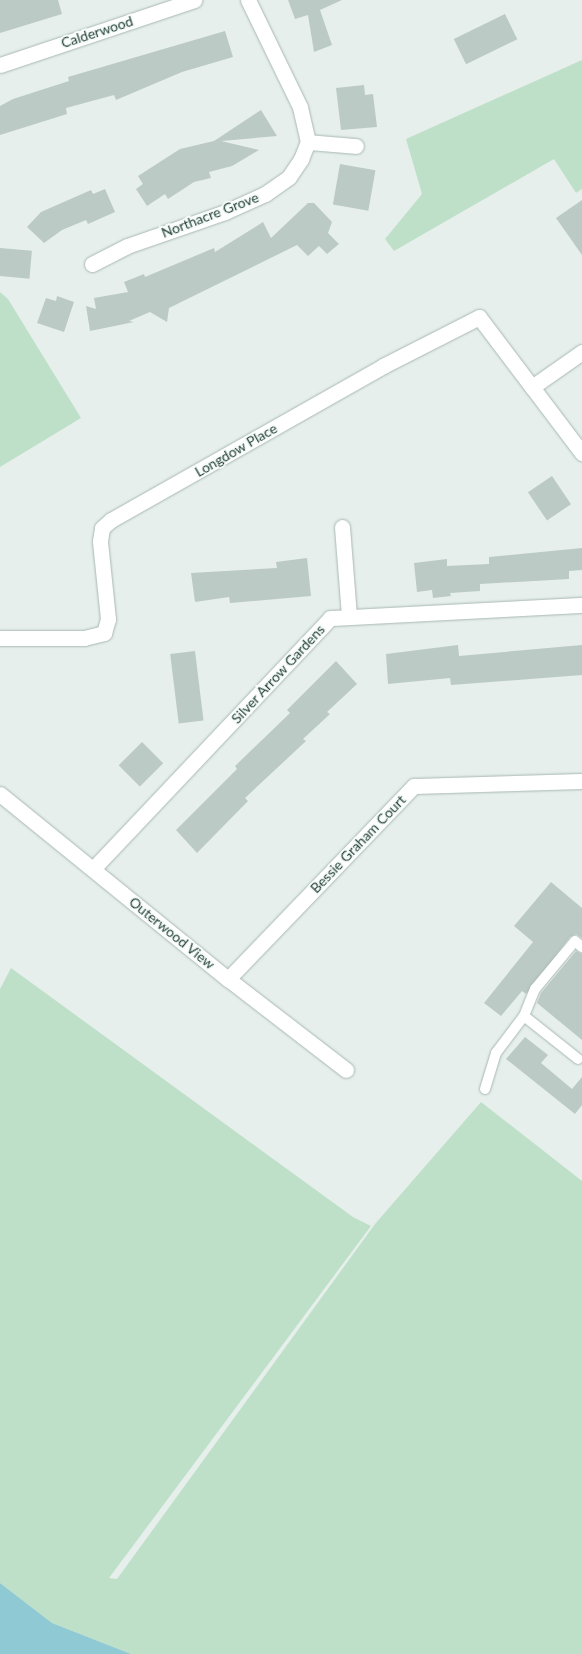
<!DOCTYPE html>
<html>
<head>
<meta charset="utf-8">
<style>
	body { margin:0 }
	#map { position:relative; width:582px; height:1654px; overflow:hidden; background:#e6efeb; font-family:Lato,sans-serif }
	div>[style] { position:absolute }
	.green>* { inset:0; background:#bfe0c8 }
	.water>* { inset:0; background:#8ec9d4 }
	.building>* { inset:0; background:#bbcac4; transform-origin:0 0 }
	.roads { filter:drop-shadow(0 0 1px #a8b8b2) drop-shadow(0 0 1px #a8b8b2) }
	.lane>* { height:10px; margin:-5px; padding:0 5px; transform-origin:5px; border-radius:5px; background:#fff }
	.street>* { height:15px; margin:-7.5px; padding:0 7.5px; transform-origin:7.5px; border-radius:7.5px; background:#fff }
	span { translate:-50% -50%; white-space:nowrap; text-align:center; line-height:1.15; -webkit-text-stroke:4px #f7fbf9; paint-order:stroke }
	.street-label { font-size:14px; color:#24423a }
</style>
</head>
<body>
<div id="map">
	<div class="green">
		<div style="clip-path:polygon(582px 60px,582px 189px,576px 193px,554px 159px,394px 251px,385px 239px,422px 194px,406px 139px)"></div>
		<div style="clip-path:polygon(0 292px,8px 299px,81px 418px,0 467px)"></div>
		<div style="clip-path:polygon(11px 968px,353px 1217px,371px 1226px,109px 1578px,117px 1579px,375px 1224px,481px 1102px,582px 1181px,582px 1654px,131px 1654px,52px 1623px,0 1583px,0 989px)"></div>
	</div>
	<div class="water">
		<div style="clip-path:polygon(0 1583px,52px 1623px,131px 1654px,0 1654px)"></div>
	</div>
	<div class="building">
		<div style="clip-path:polygon(0 0,58px 0,62px 14px,0 33px)"></div>
		<div style="clip-path:polygon(288px 0,342px 0,320px 10px,332px 45px,314px 52px,308px 15px,295px 19px)"></div>
		<div style="left:505px;top:14px;width:28px;height:57px;rotate:64deg"></div>
		<div style="clip-path:polygon(225px 31px,233px 57px,182px 72px,116px 100px,114px 95px,66px 108px,67px 114px,0 135px,0 106px,13px 99px,69px 81px,68px 77px)"></div>
		<div style="clip-path:polygon(364px 85px,365px 95px,373px 94px,377px 127px,341px 130px,336px 88px)"></div>
		<div style="clip-path:polygon(261px 110px,277px 136px,221px 141px,259px 150px,232px 166px,209px 172px,211px 178px,194px 182px,168px 199px,165px 194px,147px 206px,136px 189px,143px 184px,138px 176px,180px 149px,214px 141px)"></div>
		<div style="left:340px;top:164px;width:36px;height:41px;rotate:10deg"></div>
		<div style="clip-path:polygon(105px 189px,115px 212px,88px 224px,86px 220px,62px 230px,44px 243px,27px 227px,41px 212px,91px 190px,93px 194px)"></div>
		<div style="clip-path:polygon(582px 200px,582px 255px,556px 218px)"></div>
		<div style="clip-path:polygon(308px 203px,314px 203px,332px 222px,328px 233px,339px 244px,327px 254px,319px 246px,308px 256px,297px 245px,169px 308px,167px 322px,150px 312px,129px 321px,134px 322px,90px 331px,86px 306px,96px 309px,94px 298px,128px 292px,124px 282px,144px 274px,145px 277px,214px 248px,215px 252px,263px 222px,271px 238px)"></div>
		<div style="left:0;top:248px;width:32px;height:28px;rotate:5deg"></div>
		<div style="clip-path:polygon(57px 296px,74px 302px,64px 332px,37px 323px,46px 298px,56px 301px)"></div>
		<div style="left:552px;top:476px;width:34px;height:29px;rotate:56deg"></div>
		<div style="clip-path:polygon(582px 548px,582px 570px,569px 571px,569px 579px,480px 584px,480px 591px,450px 593px,451px 596px,433px 598px,432px 590px,417px 592px,414px 563px,447px 559px,447px 566px,489px 564px,489px 557px)"></div>
		<div style="clip-path:polygon(307px 558px,311px 596px,230px 603px,229px 597px,195px 602px,191px 573px,277px 568px,276px 562px)"></div>
		<div style="clip-path:polygon(458px 645px,459px 656px,582px 645px,582px 675px,451px 685px,450px 678px,388px 684px,386px 654px)"></div>
		<div style="left:195px;top:651px;width:70px;height:25px;rotate:83deg"></div>
		<div style="clip-path:polygon(336px 661px,357px 684px,327px 712px,330px 714px,303px 739px,306px 741px,245px 798px,248px 801px,197px 853px,176px 830px,237px 769px,235px 766px,290px 713px,287px 710px)"></div>
		<div style="left:142px;top:742px;width:30px;height:33px;rotate:45deg"></div>
		<div style="clip-path:polygon(551px 882px,582px 908px,582px 938px,576px 934px,570px 937px,526px 994px,522px 991px,501px 1016px,484px 1003px,533px 942px,514px 926px)"></div>
		<div style="clip-path:polygon(576px 951px,582px 954px,582px 1040px,537px 1003px,541px 993px)"></div>
		<div style="clip-path:polygon(525px 1037px,548px 1055px,541px 1063px,572px 1089px,582px 1077px,582px 1105px,575px 1114px,506px 1059px)"></div>
	</div>
	<div class="roads">
		<div class="lane">
			<div style="left:524px;top:1016px;width:69px;rotate:38.5deg"></div>
			<div style="left:485px;top:1089px;width:38px;rotate:-73deg"></div>
			<div style="left:496px;top:1053px;width:46px;rotate:-52.9deg"></div>
			<div style="left:524px;top:1016px;width:29px;rotate:-68deg"></div>
			<div style="left:535px;top:989px;width:62px;rotate:-50.2deg"></div>
			<div style="left:575px;top:941px;width:9px;rotate:41deg"></div>
		</div>
		<div class="street">
			<div style="left:0;top:65px;width:205px;rotate:-18.5deg"></div>
			<div style="left:308px;top:142px;width:48px;rotate:4.8deg"></div>
			<div style="left:92px;top:264px;width:39px;rotate:-27deg"></div>
			<div style="left:127px;top:246px;width:104px;rotate:-19.1deg"></div>
			<div style="left:225px;top:212px;width:44px;rotate:-24.2deg"></div>
			<div style="left:265px;top:194px;width:29px;rotate:-35deg"></div>
			<div style="left:289px;top:177px;width:22px;rotate:-56deg"></div>
			<div style="left:301px;top:159px;width:18px;rotate:-68deg"></div>
			<div style="left:308px;top:142px;width:36px;rotate:-103deg"></div>
			<div style="left:300px;top:107px;width:119px;rotate:-115.9deg"></div>
			<div style="left:582px;top:352px;width:61px;rotate:145deg"></div>
			<div style="left:532px;top:387px;width:83px;rotate:52.9deg"></div>
			<div style="left:342px;top:527px;width:89px;rotate:85.5deg"></div>
			<div style="left:0;top:638px;width:84px"></div>
			<div style="left:84px;top:638px;width:21px;rotate:-14deg"></div>
			<div style="left:104px;top:633px;width:15px;rotate:-74deg"></div>
			<div style="left:108px;top:619px;width:78px;rotate:-95.9deg"></div>
			<div style="left:100px;top:541px;width:13px;rotate:-81deg"></div>
			<div style="left:102px;top:528px;width:12px;rotate:-42deg"></div>
			<div style="left:111px;top:520px;width:313px;rotate:-29.5deg"></div>
			<div style="left:383px;top:366px;width:108px;rotate:-27deg"></div>
			<div style="left:479px;top:317px;width:88px;rotate:52.9deg"></div>
			<div style="left:0;top:794px;width:294px;rotate:39.1deg"></div>
			<div style="left:228px;top:979px;width:149px;rotate:37.6deg"></div>
			<div style="left:93px;top:869px;width:345px;rotate:-46.6deg"></div>
			<div style="left:330px;top:618px;width:252px;rotate:-3deg"></div>
			<div style="left:228px;top:979px;width:268px;rotate:-46.1deg"></div>
			<div style="left:414px;top:786px;width:168px;rotate:-1.7deg"></div>
		</div>
	</div>
	<div class="street-label">
		<span style="left:97px;top:32px;rotate:-18deg">Calderwood</span>
		<span style="left:210px;top:215px;rotate:-21deg">Northacre Grove</span>
		<span style="left:236px;top:450px;rotate:-30deg">Longdow Place</span>
		<span style="left:278px;top:674px;rotate:-47deg">Silver Arrow Gardens</span>
		<span style="left:358px;top:844px;rotate:-46deg">Bessie Graham Court</span>
		<span style="left:172px;top:933px;rotate:39deg">Outerwood View</span>
	</div>
</div>
</body>
</html>
